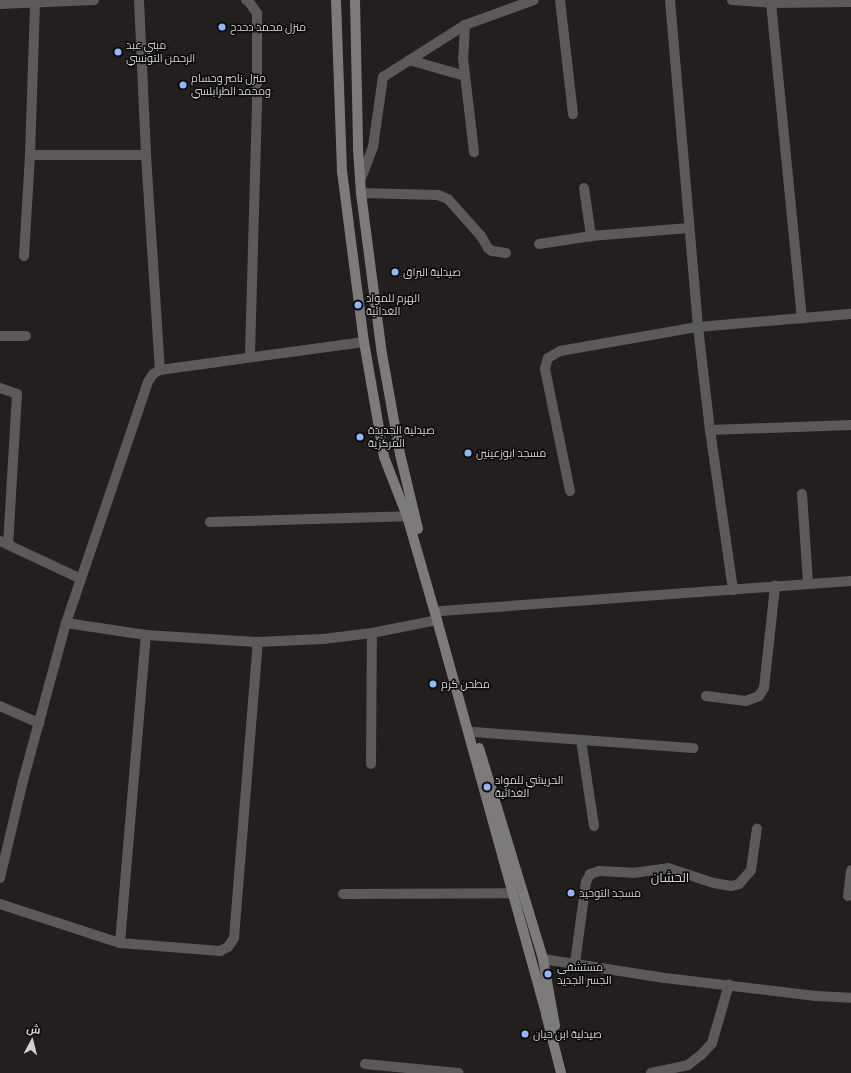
<!DOCTYPE html>
<html>
<head>
<meta charset="utf-8">
<style>
	body { margin:0 }
	#map { position:relative; width:851px; height:1073px; overflow:hidden; background:#231f1e; font-family:Barlow,Cairo,sans-serif }
	div>[style] { position:absolute }
	.minor>* { height:10px; margin:-5px; padding:0 5px; transform-origin:5px; border-radius:5px; background:#5b5a59 }
	.secondary>* { height:10px; margin:-5px; padding:0 5px; transform-origin:5px; border-radius:5px; background:#7d7b79 }
	.dots>* { width:11px; height:11px; translate:-50% -50%; box-sizing:border-box; border:2px solid #0b0a09; border-radius:50% }
	span { translate:-50% -50%; white-space:nowrap; text-align:center; line-height:1.15; -webkit-text-stroke:3px #0b0a09; paint-order:stroke }
	.poi-label { font-size:11px; color:#d4d2d1 }
	.left { translate:0 -50%; text-align:left }
	.quarter-label { font-size:13px; color:#d4d2d1 }
	.north { position:absolute; left:12px; top:1021px; width:40px; height:40px; -webkit-text-stroke:3px #0b0a09; paint-order:stroke; rotate:7deg; font-size:11px; font-weight:700; line-height:16px; text-align:center; color:#d4d2d1 }
	.north::after { content:''; display:block; margin:auto; width:14px; height:18px; background:#d4d2d1; clip-path:polygon(50% 0,100% 100%,50% 72%,0 100%) }
</style>
</head>
<body>
<div id="map">
	<div class="minor">
		<div style="left:139px;top:0;width:155px;rotate:87.4deg"></div>
		<div style="left:146px;top:155px;width:215px;rotate:86.3deg"></div>
		<div style="left:246px;top:0;width:4px;rotate:34deg"></div>
		<div style="left:249px;top:2px;width:14px;rotate:54deg"></div>
		<div style="left:257px;top:13px;width:91px;rotate:90deg"></div>
		<div style="left:257px;top:104px;width:253px;rotate:91.6deg"></div>
		<div style="left:560px;top:0;width:115px;rotate:83.5deg"></div>
		<div style="left:670px;top:0;width:328px;rotate:85.1deg"></div>
		<div style="left:698px;top:327px;width:104px;rotate:83.4deg"></div>
		<div style="left:710px;top:430px;width:162px;rotate:81.8deg"></div>
		<div style="left:732px;top:0;width:39px;rotate:4deg"></div>
		<div style="left:771px;top:3px;width:80px;rotate:-0.7deg"></div>
		<div style="left:771px;top:3px;width:317px;rotate:84.4deg"></div>
		<div style="left:0;top:4px;width:94px;rotate:-2.4deg"></div>
		<div style="left:465px;top:25px;width:33px;rotate:93deg"></div>
		<div style="left:463px;top:58px;width:95px;rotate:83.3deg"></div>
		<div style="left:409px;top:60px;width:58px;rotate:15.9deg"></div>
		<div style="left:30px;top:155px;width:116px"></div>
		<div style="left:360px;top:181px;width:36px;rotate:-69deg"></div>
		<div style="left:373px;top:147px;width:71px;rotate:-81.9deg"></div>
		<div style="left:383px;top:77px;width:97px;rotate:-32.4deg"></div>
		<div style="left:465px;top:25px;width:73px;rotate:-19.9deg"></div>
		<div style="left:584px;top:188px;width:49px;rotate:81.7deg"></div>
		<div style="left:361px;top:193px;width:77px;rotate:1.5deg"></div>
		<div style="left:438px;top:195px;width:11px;rotate:22deg"></div>
		<div style="left:448px;top:199px;width:50px;rotate:48.3deg"></div>
		<div style="left:481px;top:236px;width:14px;rotate:60deg"></div>
		<div style="left:488px;top:248px;width:5px;rotate:37deg"></div>
		<div style="left:492px;top:251px;width:14px;rotate:8deg"></div>
		<div style="left:539px;top:244px;width:53px;rotate:-8.7deg"></div>
		<div style="left:591px;top:236px;width:98px;rotate:-4.7deg"></div>
		<div style="left:24px;top:256px;width:101px;rotate:-86.6deg"></div>
		<div style="left:30px;top:155px;width:153px;rotate:-88.1deg"></div>
		<div style="left:0;top:336px;width:26px"></div>
		<div style="left:364px;top:342px;width:206px;rotate:172.2deg"></div>
		<div style="left:160px;top:370px;width:8px;rotate:150deg"></div>
		<div style="left:153px;top:374px;width:9px;rotate:122deg"></div>
		<div style="left:148px;top:382px;width:255px;rotate:108.8deg"></div>
		<div style="left:66px;top:623px;width:81px;rotate:8.5deg"></div>
		<div style="left:146px;top:635px;width:112px;rotate:3.6deg"></div>
		<div style="left:258px;top:642px;width:65px;rotate:-2.6deg"></div>
		<div style="left:323px;top:639px;width:49px;rotate:-7deg"></div>
		<div style="left:372px;top:633px;width:66px;rotate:-11.3deg"></div>
		<div style="left:0;top:388px;width:18px;rotate:19deg"></div>
		<div style="left:17px;top:394px;width:150px;rotate:93.4deg"></div>
		<div style="left:710px;top:430px;width:141px;rotate:-2deg"></div>
		<div style="left:570px;top:491px;width:125px;rotate:-101.6deg"></div>
		<div style="left:545px;top:369px;width:11px;rotate:-75deg"></div>
		<div style="left:548px;top:358px;width:14px;rotate:-30deg"></div>
		<div style="left:560px;top:351px;width:140px;rotate:-9.9deg"></div>
		<div style="left:698px;top:327px;width:154px;rotate:-4.9deg"></div>
		<div style="left:802px;top:494px;width:89px;rotate:86.1deg"></div>
		<div style="left:210px;top:522px;width:197px;rotate:-1.7deg"></div>
		<div style="left:407px;top:516px;width:7px;rotate:16deg"></div>
		<div style="left:0;top:541px;width:89px;rotate:25.1deg"></div>
		<div style="left:441px;top:611px;width:411px;rotate:-4.2deg"></div>
		<div style="left:706px;top:696px;width:40px;rotate:7.1deg"></div>
		<div style="left:746px;top:701px;width:14px;rotate:-21deg"></div>
		<div style="left:759px;top:696px;width:9px;rotate:-58deg"></div>
		<div style="left:764px;top:688px;width:103px;rotate:-83.8deg"></div>
		<div style="left:0;top:706px;width:43px;rotate:23.6deg"></div>
		<div style="left:474px;top:732px;width:220px;rotate:4.2deg"></div>
		<div style="left:581px;top:740px;width:87px;rotate:81.4deg"></div>
		<div style="left:371px;top:764px;width:131px;rotate:-89.6deg"></div>
		<div style="left:0;top:878px;width:100px;rotate:-76.7deg"></div>
		<div style="left:23px;top:781px;width:164px;rotate:-74.8deg"></div>
		<div style="left:343px;top:894px;width:169px;rotate:-0.3deg"></div>
		<div style="left:848px;top:896px;width:26px;rotate:-83deg"></div>
		<div style="left:0;top:904px;width:126px;rotate:18deg"></div>
		<div style="left:120px;top:943px;width:100px;rotate:4.6deg"></div>
		<div style="left:220px;top:951px;width:9px;rotate:-27deg"></div>
		<div style="left:228px;top:947px;width:11px;rotate:-56deg"></div>
		<div style="left:234px;top:938px;width:297px;rotate:-85.4deg"></div>
		<div style="left:120px;top:943px;width:309px;rotate:-85.2deg"></div>
		<div style="left:543px;top:959px;width:123px;rotate:8.9deg"></div>
		<div style="left:665px;top:978px;width:152px;rotate:6.8deg"></div>
		<div style="left:816px;top:996px;width:35px;rotate:3deg"></div>
		<div style="left:575px;top:963px;width:82px;rotate:-82.3deg"></div>
		<div style="left:586px;top:882px;width:9px;rotate:-63deg"></div>
		<div style="left:590px;top:874px;width:9px;rotate:-18deg"></div>
		<div style="left:599px;top:871px;width:34px;rotate:3deg"></div>
		<div style="left:633px;top:873px;width:35px;rotate:-8deg"></div>
		<div style="left:668px;top:868px;width:48px;rotate:18.1deg"></div>
		<div style="left:714px;top:883px;width:17px;rotate:10deg"></div>
		<div style="left:731px;top:886px;width:8px;rotate:-14deg"></div>
		<div style="left:739px;top:884px;width:18px;rotate:-49deg"></div>
		<div style="left:751px;top:870px;width:42px;rotate:-81.9deg"></div>
		<div style="left:365px;top:1064px;width:94px;rotate:5.5deg"></div>
		<div style="left:651px;top:1073px;width:38px;rotate:-12deg"></div>
		<div style="left:688px;top:1065px;width:16px;rotate:-38deg"></div>
		<div style="left:701px;top:1055px;width:16px;rotate:-47deg"></div>
		<div style="left:712px;top:1043px;width:61px;rotate:-73.9deg"></div>
	</div>
	<div class="secondary">
		<div style="left:336px;top:0;width:171px;rotate:88deg"></div>
		<div style="left:342px;top:171px;width:172px;rotate:82.7deg"></div>
		<div style="left:364px;top:342px;width:117px;rotate:80.1deg"></div>
		<div style="left:384px;top:457px;width:63px;rotate:68.7deg"></div>
		<div style="left:407px;top:516px;width:108px;rotate:73.9deg"></div>
		<div style="left:437px;top:620px;width:409px;rotate:74.5deg"></div>
		<div style="left:546px;top:1014px;width:61px;rotate:75.7deg"></div>
		<div style="left:355px;top:0;width:149px;rotate:88.8deg"></div>
		<div style="left:358px;top:149px;width:44px;rotate:86.1deg"></div>
		<div style="left:361px;top:193px;width:162px;rotate:82.6deg"></div>
		<div style="left:382px;top:354px;width:102px;rotate:79.8deg"></div>
		<div style="left:400px;top:454px;width:77px;rotate:76.5deg"></div>
		<div style="left:479px;top:748px;width:220px;rotate:73.1deg"></div>
		<div style="left:543px;top:959px;width:68px;rotate:79.8deg"></div>
	</div>
	<div class="dots">
		<div style="left:222px;top:27px;background:#8db9fc"></div>
		<div style="left:118px;top:52px;background:#8db9fc"></div>
		<div style="left:183px;top:85px;background:#8db9fc"></div>
		<div style="left:395px;top:272px;background:#8db9fc"></div>
		<div style="left:358px;top:305px;background:#8db9fc"></div>
		<div style="left:360px;top:437px;background:#8db9fc"></div>
		<div style="left:468px;top:453px;background:#8db9fc"></div>
		<div style="left:433px;top:684px;background:#8db9fc"></div>
		<div style="left:487px;top:787px;background:#8db9fc"></div>
		<div style="left:571px;top:893px;background:#8db9fc"></div>
		<div style="left:548px;top:974px;background:#8db9fc"></div>
		<div style="left:525px;top:1034px;background:#8db9fc"></div>
	</div>
	<div class="poi-label">
		<span class="left" style="left:230px;top:27px">منزل محمد دحدح</span>
		<span class="left" style="left:126px;top:52px">مبني عبد<br>الرحمن التونسي</span>
		<span class="left" style="left:191px;top:85px">منزل ناصر وحسام<br>ومحمد الطرابلسي</span>
		<span class="left" style="left:403px;top:272px">صيدلية البراق</span>
		<span class="left" style="left:366px;top:305px">الهرم للمواد<br>الغدائية</span>
		<span class="left" style="left:368px;top:437px">صيدلية الجديدة<br>المركزية</span>
		<span class="left" style="left:476px;top:453px">مسجد ابوزعينين</span>
		<span class="left" style="left:441px;top:684px">مطحن كرم</span>
		<span class="left" style="left:495px;top:787px">الحريشي للمواد<br>الغذائية</span>
		<span class="left" style="left:579px;top:893px">مسجد التوحيد</span>
		<span class="left" style="left:557px;top:974px">مستشفى<br>الجسر الجديد</span>
		<span class="left" style="left:533px;top:1034px">صيدلية ابن حيان</span>
	</div>
	<div class="quarter-label">
		<span style="left:670px;top:877px">الحشان</span>
	</div>
	<div class="north">ش</div>
</div>
</body>
</html>
